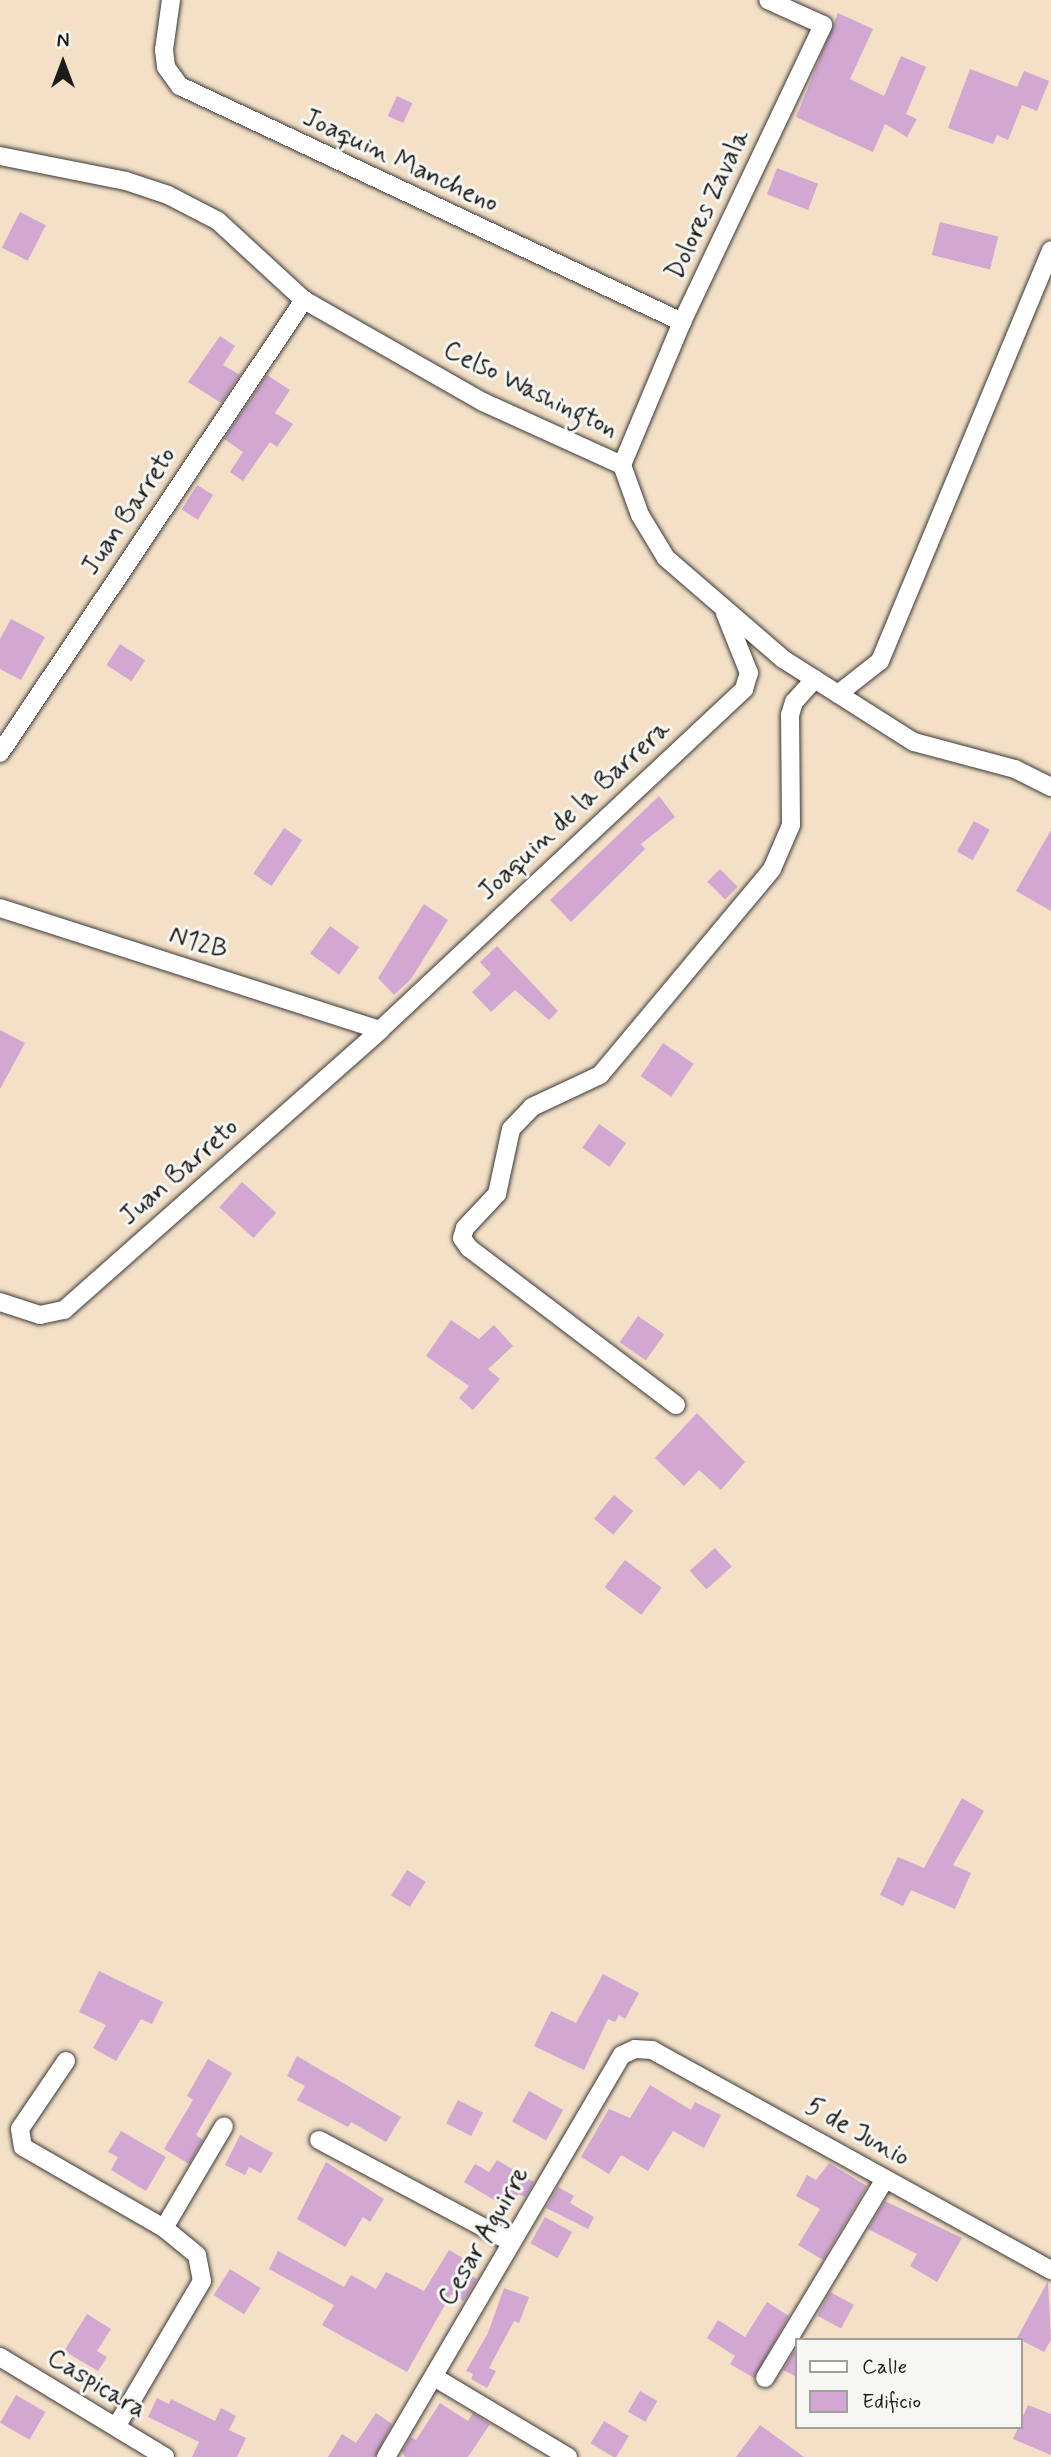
<!DOCTYPE html>
<html>
<head>
<meta charset="utf-8">
<style>
	body { margin:0 }
	#map { position:relative; width:1051px; height:2457px; overflow:hidden; background:#f3e0c7; font-family:Mynerve,sans-serif }
	div>[style] { position:absolute }
	.building>* { inset:0; background:#d2a7d2; transform-origin:0 0 }
	.roads { filter:drop-shadow(0 0 2px #3c3936) drop-shadow(0 0 2px #3c3936) }
	.street>* { height:18px; margin:-9px; padding:0 9px; transform-origin:9px; border-radius:9px; background:#fff }
	span { translate:-50% -50%; white-space:nowrap; text-align:center; line-height:1.15; -webkit-text-stroke:6px #f6f6f2; paint-order:stroke }
	.street-label { font-size:26px; color:#1c1c1c }
	.legend { position:absolute; left:795px; top:2338px; width:228px; height:91px; box-sizing:border-box; background:#f6f6f2; border:2px solid #9f9f9c; margin:0; padding:9px 12px; list-style:none; font-size:21px; color:#1c1c1c }
	.legend li { display:flex; align-items:center; gap:14px; height:35px }
	.legend b { width:35px; border:2px solid #9f9f9c }
	.north { position:absolute; left:28px; top:28px; width:70px; height:70px; -webkit-text-stroke:5px #f6f6f2; paint-order:stroke; rotate:0deg; font-size:19px; font-weight:700; line-height:28px; text-align:center; color:#1c1c1c }
	.north::after { content:''; display:block; margin:auto; width:24px; height:32px; background:#1c1c1c; clip-path:polygon(50% 0,100% 100%,50% 72%,0 100%) }
</style>
</head>
<body>
<div id="map">
	<div class="building">
		<div style="clip-path:polygon(838px 13px,873px 29px,850px 79px,884px 96px,901px 56px,926px 67px,906px 114px,917px 119px,907px 137px,885px 124px,873px 152px,796px 117px)"></div>
		<div style="clip-path:polygon(970px 69px,1017px 87px,1024px 71px,1049px 81px,1037px 111px,1022px 105px,1008px 140px,997px 135px,993px 144px,948px 128px)"></div>
		<div style="left:397px;top:96px;width:17px;height:22px;rotate:25deg"></div>
		<div style="left:777px;top:168px;width:44px;height:28px;rotate:21deg"></div>
		<div style="left:20px;top:212px;width:29px;height:40px;rotate:27deg"></div>
		<div style="left:940px;top:222px;width:60px;height:34px;rotate:14deg"></div>
		<div style="clip-path:polygon(220px 336px,235px 346px,223px 365px,240px 375px,221px 403px,188px 382px)"></div>
		<div style="clip-path:polygon(267px 375px,290px 390px,275px 413px,293px 424px,277px 447px,270px 442px,243px 481px,230px 472px,243px 452px,224px 439px)"></div>
		<div style="left:197px;top:485px;width:19px;height:29px;rotate:32deg"></div>
		<div style="clip-path:polygon(11px 619px,45px 637px,21px 680px,0 669px,0 639px)"></div>
		<div style="left:120px;top:644px;width:30px;height:25px;rotate:33deg"></div>
		<div style="clip-path:polygon(659px 796px,675px 817px,641px 844px,645px 849px,571px 922px,550px 900px)"></div>
		<div style="left:974px;top:821px;width:18px;height:35px;rotate:29deg"></div>
		<div style="left:284px;top:828px;width:22px;height:55px;rotate:34deg"></div>
		<div style="clip-path:polygon(1051px 830px,1051px 911px,1016px 891px)"></div>
		<div style="left:720px;top:869px;width:25px;height:18px;rotate:45deg"></div>
		<div style="clip-path:polygon(424px 904px,448px 920px,411px 979px,394px 995px,378px 978px)"></div>
		<div style="left:330px;top:926px;width:36px;height:34px;rotate:36deg"></div>
		<div style="clip-path:polygon(497px 946px,558px 1011px,549px 1020px,515px 990px,491px 1012px,472px 992px,491px 974px,480px 962px)"></div>
		<div style="clip-path:polygon(0 1030px,25px 1043px,0 1089px)"></div>
		<div style="left:663px;top:1043px;width:37px;height:40px;rotate:34deg"></div>
		<div style="left:599px;top:1124px;width:33px;height:29px;rotate:35deg"></div>
		<div style="left:242px;top:1182px;width:46px;height:34px;rotate:42deg"></div>
		<div style="left:638px;top:1316px;width:32px;height:32px;rotate:35deg"></div>
		<div style="clip-path:polygon(451px 1320px,479px 1339px,494px 1325px,513px 1346px,488px 1369px,500px 1379px,473px 1410px,459px 1398px,469px 1386px,426px 1356px)"></div>
		<div style="clip-path:polygon(697px 1413px,745px 1462px,721px 1490px,699px 1470px,684px 1486px,655px 1458px)"></div>
		<div style="left:614px;top:1495px;width:25px;height:31px;rotate:40deg"></div>
		<div style="left:715px;top:1548px;width:25px;height:34px;rotate:48deg"></div>
		<div style="left:625px;top:1560px;width:46px;height:34px;rotate:37deg"></div>
		<div style="clip-path:polygon(962px 1798px,984px 1811px,953px 1865px,971px 1873px,955px 1909px,911px 1890px,903px 1906px,880px 1895px,898px 1857px,924px 1868px)"></div>
		<div style="left:407px;top:1870px;width:22px;height:30px;rotate:32deg"></div>
		<div style="clip-path:polygon(99px 1971px,163px 2002px,152px 2024px,141px 2019px,116px 2061px,93px 2048px,106px 2025px,79px 2012px)"></div>
		<div style="clip-path:polygon(603px 1974px,639px 1993px,625px 2019px,619px 2015px,615px 2022px,608px 2019px,584px 2070px,534px 2046px,551px 2011px,576px 2023px)"></div>
		<div style="clip-path:polygon(297px 2056px,401px 2117px,386px 2142px,351px 2122px,348px 2127px,297px 2100px,305px 2086px,287px 2076px)"></div>
		<div style="clip-path:polygon(208px 2059px,232px 2073px,196px 2135px,203px 2140px,189px 2164px,164px 2149px,193px 2100px,187px 2096px)"></div>
		<div style="clip-path:polygon(650px 2085px,691px 2110px,695px 2102px,721px 2115px,704px 2148px,673px 2131px,648px 2171px,621px 2155px,609px 2174px,581px 2157px,609px 2109px,630px 2118px)"></div>
		<div style="left:529px;top:2091px;width:39px;height:35px;rotate:29deg"></div>
		<div style="left:458px;top:2100px;width:28px;height:26px;rotate:27deg"></div>
		<div style="clip-path:polygon(121px 2131px,166px 2157px,146px 2191px,111px 2170px,118px 2157px,108px 2152px)"></div>
		<div style="clip-path:polygon(240px 2135px,273px 2153px,261px 2173px,249px 2167px,245px 2175px,225px 2165px)"></div>
		<div style="clip-path:polygon(497px 2160px,534px 2182px,525px 2197px,518px 2194px,509px 2209px,464px 2182px,475px 2164px,489px 2172px)"></div>
		<div style="clip-path:polygon(326px 2162px,384px 2199px,370px 2222px,363px 2217px,345px 2247px,297px 2219px)"></div>
		<div style="clip-path:polygon(829px 2163px,867px 2186px,823px 2260px,798px 2245px,820px 2209px,796px 2196px,807px 2175px,816px 2180px)"></div>
		<div style="clip-path:polygon(558px 2187px,574px 2196px,570px 2203px,594px 2217px,588px 2229px,546px 2208px)"></div>
		<div style="clip-path:polygon(885px 2201px,962px 2238px,937px 2282px,910px 2266px,917px 2254px,868px 2229px)"></div>
		<div style="left:545px;top:2217px;width:31px;height:30px;rotate:29deg"></div>
		<div style="clip-path:polygon(449px 2250px,476px 2266px,470px 2275px,477px 2279px,464px 2301px,451px 2294px,407px 2372px,322px 2325px,334px 2305px,269px 2269px,278px 2251px,344px 2287px,351px 2275px,376px 2289px,386px 2272px,424px 2291px)"></div>
		<div style="left:230px;top:2269px;width:36px;height:31px;rotate:32deg"></div>
		<div style="clip-path:polygon(1048px 2281px,1051px 2340px,1044px 2352px,1017px 2338px)"></div>
		<div style="clip-path:polygon(504px 2288px,529px 2297px,519px 2323px,514px 2321px,489px 2368px,496px 2371px,487px 2388px,471px 2379px,473px 2374px,466px 2371px,488px 2333px)"></div>
		<div style="left:830px;top:2292px;width:27px;height:27px;rotate:28deg"></div>
		<div style="clip-path:polygon(767px 2302px,789px 2316px,754px 2378px,730px 2364px,735px 2356px,707px 2338px,718px 2320px,745px 2337px)"></div>
		<div style="clip-path:polygon(87px 2314px,111px 2329px,97px 2351px,107px 2357px,98px 2371px,64px 2351px)"></div>
		<div style="clip-path:polygon(797px 2347px,797px 2377px,783px 2370px)"></div>
		<div style="left:640px;top:2391px;width:20px;height:24px;rotate:30deg"></div>
		<div style="left:16px;top:2395px;width:34px;height:32px;rotate:30deg"></div>
		<div style="clip-path:polygon(157px 2398px,169px 2404px,171px 2399px,215px 2421px,221px 2408px,236px 2416px,229px 2430px,246px 2438px,237px 2457px,192px 2457px,199px 2442px,148px 2417px)"></div>
		<div style="clip-path:polygon(440px 2403px,468px 2421px,473px 2413px,490px 2424px,468px 2457px,405px 2457px,402px 2452px,411px 2437px,416px 2440px)"></div>
		<div style="clip-path:polygon(1028px 2405px,1051px 2414px,1051px 2455px,1013px 2439px)"></div>
		<div style="clip-path:polygon(376px 2413px,392px 2424px,375px 2457px,328px 2457px,342px 2434px,356px 2443px)"></div>
		<div style="left:604px;top:2421px;width:29px;height:26px;rotate:31deg"></div>
		<div style="clip-path:polygon(760px 2425px,804px 2457px,736px 2457px)"></div>
	</div>
	<div class="roads">
		<div class="street">
			<div style="left:171px;top:0;width:50px;rotate:98deg"></div>
			<div style="left:164px;top:50px;width:17px;rotate:83deg"></div>
			<div style="left:166px;top:67px;width:24px;rotate:54deg"></div>
			<div style="left:180px;top:86px;width:555px;rotate:25.18deg"></div>
			<div style="left:0;top:156px;width:128px;rotate:11.2deg"></div>
			<div style="left:126px;top:181px;width:44px;rotate:18.4deg"></div>
			<div style="left:168px;top:195px;width:56px;rotate:27.5deg"></div>
			<div style="left:218px;top:221px;width:117px;rotate:42.6deg"></div>
			<div style="left:304px;top:300px;width:206px;rotate:29.7deg"></div>
			<div style="left:483px;top:402px;width:153px;rotate:24.4deg"></div>
			<div style="left:622px;top:465px;width:53px;rotate:70.2deg"></div>
			<div style="left:640px;top:515px;width:50px;rotate:58.8deg"></div>
			<div style="left:666px;top:558px;width:155px;rotate:40.8deg"></div>
			<div style="left:783px;top:659px;width:155px;rotate:32.4deg"></div>
			<div style="left:914px;top:742px;width:105px;rotate:15deg"></div>
			<div style="left:1015px;top:769px;width:40px;rotate:26.6deg"></div>
			<div style="left:622px;top:465px;width:155px;rotate:-67.2deg"></div>
			<div style="left:682px;top:322px;width:329px;rotate:-64.6deg"></div>
			<div style="left:823px;top:25px;width:60px;rotate:-155.6deg"></div>
			<div style="left:838px;top:694px;width:53px;rotate:-38.2deg"></div>
			<div style="left:880px;top:661px;width:445px;rotate:-67.4deg"></div>
			<div style="left:0;top:753px;width:546px;rotate:-56.14deg"></div>
			<div style="left:0;top:908px;width:399px;rotate:17.8deg"></div>
			<div style="left:0;top:1302px;width:42px;rotate:18deg"></div>
			<div style="left:40px;top:1315px;width:25px;rotate:-12deg"></div>
			<div style="left:64px;top:1310px;width:422px;rotate:-41.5deg"></div>
			<div style="left:380px;top:1030px;width:499px;rotate:-43.1deg"></div>
			<div style="left:744px;top:689px;width:17px;rotate:-73deg"></div>
			<div style="left:749px;top:673px;width:65px;rotate:-111.8deg"></div>
			<div style="left:676px;top:1405px;width:260px;rotate:-142.8deg"></div>
			<div style="left:469px;top:1248px;width:12px;rotate:-125deg"></div>
			<div style="left:462px;top:1238px;width:10px;rotate:-73deg"></div>
			<div style="left:465px;top:1228px;width:47px;rotate:-46.7deg"></div>
			<div style="left:497px;top:1194px;width:66px;rotate:-77.8deg"></div>
			<div style="left:511px;top:1129px;width:30px;rotate:-46deg"></div>
			<div style="left:532px;top:1107px;width:75px;rotate:-25.2deg"></div>
			<div style="left:600px;top:1075px;width:268px;rotate:-50.1deg"></div>
			<div style="left:772px;top:869px;width:48px;rotate:-66.6deg"></div>
			<div style="left:791px;top:825px;width:110px;rotate:-90.5deg"></div>
			<div style="left:790px;top:715px;width:14px;rotate:-73deg"></div>
			<div style="left:794px;top:702px;width:31px;rotate:-48deg"></div>
			<div style="left:66px;top:2061px;width:82px;rotate:124.1deg"></div>
			<div style="left:20px;top:2129px;width:18px;rotate:81deg"></div>
			<div style="left:23px;top:2147px;width:163px;rotate:29.9deg"></div>
			<div style="left:319px;top:2140px;width:217px;rotate:28deg"></div>
			<div style="left:0;top:2357px;width:193px;rotate:31.2deg"></div>
			<div style="left:434px;top:2377px;width:156px;rotate:30.8deg"></div>
			<div style="left:765px;top:2378px;width:232px;rotate:-58.9deg"></div>
			<div style="left:116px;top:2427px;width:169px;rotate:-59.5deg"></div>
			<div style="left:202px;top:2281px;width:26px;rotate:-101deg"></div>
			<div style="left:197px;top:2255px;width:43px;rotate:-140.7deg"></div>
			<div style="left:164px;top:2228px;width:118px;rotate:-59.5deg"></div>
			<div style="left:386px;top:2457px;width:466px;rotate:-59.6deg"></div>
			<div style="left:622px;top:2055px;width:14px;rotate:-25deg"></div>
			<div style="left:635px;top:2049px;width:17px;rotate:3deg"></div>
			<div style="left:652px;top:2050px;width:456px;rotate:28.9deg"></div>
		</div>
	</div>
	<div class="street-label">
		<span style="left:400px;top:162px;rotate:25deg">Joaquin Mancheno</span>
		<span style="left:709px;top:205px;rotate:-65deg">Dolores Zavala</span>
		<span style="left:530px;top:391px;rotate:26deg">Celso Washington</span>
		<span style="left:130px;top:512px;rotate:-56deg">Juan Barreto</span>
		<span style="left:575px;top:811px;rotate:-43deg">Joaquin de la Barrera</span>
		<span style="left:198px;top:944px;rotate:18deg">N12B</span>
		<span style="left:180px;top:1173px;rotate:-41deg">Juan Barreto</span>
		<span style="left:857px;top:2133px;rotate:29deg">5 de Junio</span>
		<span style="left:485px;top:2237px;rotate:-60deg">Cesar Aguirre</span>
		<span style="left:96px;top:2385px;rotate:31deg">Caspicara</span>
	</div>
	<ul class="legend">
	<li><b style="height:9px;background:#fff"></b>Calle</li>
	<li><b style="height:19px;background:#d2a7d2"></b>Edificio</li>
	</ul>
	<div class="north">N</div>
</div>
</body>
</html>
